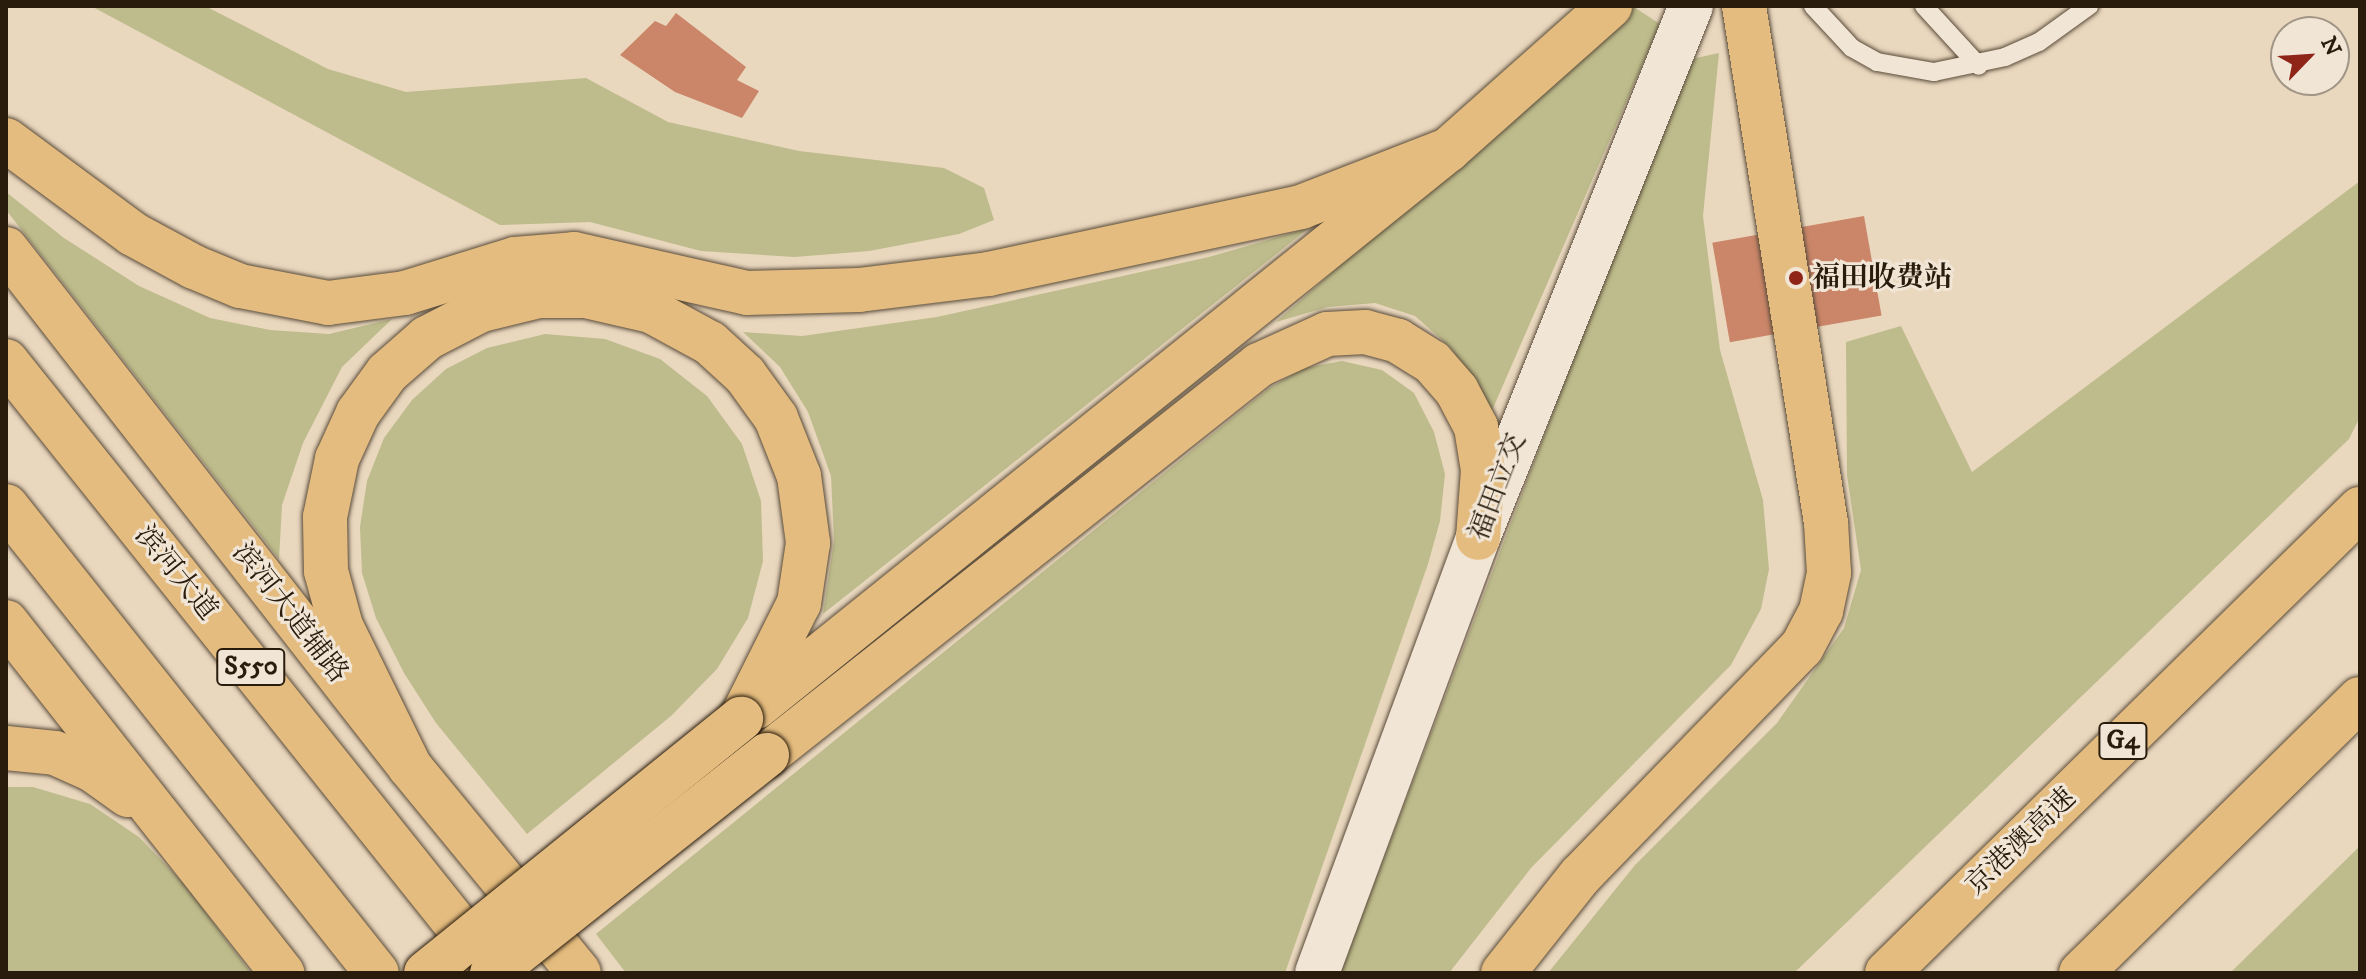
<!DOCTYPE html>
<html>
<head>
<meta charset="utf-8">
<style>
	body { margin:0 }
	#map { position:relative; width:2366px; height:979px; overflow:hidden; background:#e9d7be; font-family:"IM FELL DW Pica","Noto Serif SC",serif }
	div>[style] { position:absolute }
	.green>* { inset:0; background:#bebc8c }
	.building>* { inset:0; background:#cb8669; transform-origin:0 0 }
	.roads { filter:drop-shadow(0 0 2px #594b39) drop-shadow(0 0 2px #594b39) }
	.lane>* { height:18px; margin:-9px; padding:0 9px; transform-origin:9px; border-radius:9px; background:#f1e5d5 }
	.secondary>* { height:44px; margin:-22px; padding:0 22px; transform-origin:22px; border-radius:22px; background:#f1e5d5 }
	.primary>* { height:44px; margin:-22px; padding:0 22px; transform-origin:22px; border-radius:22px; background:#e4bc7f }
	.highway>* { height:44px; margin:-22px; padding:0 22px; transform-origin:22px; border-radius:22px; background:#e4bc7f }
	.bridges { filter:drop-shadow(0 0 2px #291c0d) drop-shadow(0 0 2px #291c0d) }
	.primary-bridge>* { height:44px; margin:-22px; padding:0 22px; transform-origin:22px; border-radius:22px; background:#e4bc7f }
	.dots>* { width:22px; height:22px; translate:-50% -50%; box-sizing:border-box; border:4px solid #f1e5d5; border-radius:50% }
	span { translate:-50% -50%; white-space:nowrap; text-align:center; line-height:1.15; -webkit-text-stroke:6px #f1e5d5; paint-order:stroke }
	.shield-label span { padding:2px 6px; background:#f1e5d5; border:2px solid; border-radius:6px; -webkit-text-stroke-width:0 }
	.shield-label { font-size:26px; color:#291c0d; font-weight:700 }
	.poi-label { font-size:28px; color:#291c0d; font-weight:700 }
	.left { translate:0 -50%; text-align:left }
	.street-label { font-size:28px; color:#291c0d }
	.frame { position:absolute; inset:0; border:8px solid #291c0d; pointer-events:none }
	.north { position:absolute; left:2270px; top:16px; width:80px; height:80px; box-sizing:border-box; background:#f1e5d5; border:2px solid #a19585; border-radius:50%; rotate:65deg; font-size:22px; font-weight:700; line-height:32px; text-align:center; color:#291c0d }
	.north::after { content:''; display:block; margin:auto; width:28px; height:36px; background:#8f2418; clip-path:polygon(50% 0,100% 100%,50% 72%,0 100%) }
</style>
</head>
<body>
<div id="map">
	<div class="green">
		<div style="clip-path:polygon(91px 6px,205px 6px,328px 69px,406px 92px,586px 78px,668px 122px,799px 151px,944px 168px,984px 188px,994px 220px,959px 234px,869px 251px,795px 257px,701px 251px,590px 222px,500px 225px)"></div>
		<div style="clip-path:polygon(1634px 7px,1660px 24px,1487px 422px,1475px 385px,1450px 347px,1415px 316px,1375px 303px,1328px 307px,1276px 322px)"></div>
		<div style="clip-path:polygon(1719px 53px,1703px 216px,1720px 350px,1763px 500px,1769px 569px,1761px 609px,1731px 665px,1531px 868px,1449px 973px,1340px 973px,1687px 60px)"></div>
		<div style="clip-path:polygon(2360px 181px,2360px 417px,2349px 439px,1794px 973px,1548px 973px,1635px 865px,1777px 723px,1844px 628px,1861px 570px,1847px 475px,1846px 342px,1901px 326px,1972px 472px)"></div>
		<div style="clip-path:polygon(6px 192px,64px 238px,139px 286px,210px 318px,270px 330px,329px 334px,392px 319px,342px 367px,303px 443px,282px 505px,279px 559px,6px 210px)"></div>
		<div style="clip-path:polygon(1309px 228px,823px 614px,834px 540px,831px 476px,808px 412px,780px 367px,743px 332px,802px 336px,937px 317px,1209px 257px)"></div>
		<div style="clip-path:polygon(545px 334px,605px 339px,660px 359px,707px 396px,742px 444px,761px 501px,763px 561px,748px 618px,717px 669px,671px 716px,527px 834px,436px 723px,404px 673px,376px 618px,362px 573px,360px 527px,367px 481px,384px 438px,412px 400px,446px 369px,487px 348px)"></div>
		<div style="clip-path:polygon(1342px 361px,1382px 370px,1414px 393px,1434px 432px,1445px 474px,1440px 521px,1428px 564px,1285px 973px,626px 973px,596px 934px,1268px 389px,1304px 368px)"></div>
		<div style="clip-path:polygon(6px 787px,33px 787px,90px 804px,139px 837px,185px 885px,251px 973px,6px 973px)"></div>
		<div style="clip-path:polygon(2360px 846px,2360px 973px,2230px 973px)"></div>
	</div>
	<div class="building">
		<div style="clip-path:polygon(676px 13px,746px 67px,737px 80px,759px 91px,742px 118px,675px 92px,620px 55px,655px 21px,666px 26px)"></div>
		<div style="left:1864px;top:216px;width:101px;height:154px;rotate:80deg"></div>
	</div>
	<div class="roads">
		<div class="lane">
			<div style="left:1813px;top:6px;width:57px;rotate:47.1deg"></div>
			<div style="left:1852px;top:48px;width:29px;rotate:29deg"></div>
			<div style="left:1877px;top:62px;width:58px;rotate:10deg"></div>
			<div style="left:1934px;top:72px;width:73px;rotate:-11.9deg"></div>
			<div style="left:2005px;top:57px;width:37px;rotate:-24deg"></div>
			<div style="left:2039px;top:42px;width:62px;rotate:-35.8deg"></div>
			<div style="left:1924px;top:6px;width:81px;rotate:47.5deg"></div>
		</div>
		<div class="secondary">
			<div style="left:1317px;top:973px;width:464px;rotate:-69.7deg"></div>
			<div style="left:1478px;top:538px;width:573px;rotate:-68.18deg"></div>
		</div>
		<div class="primary">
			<div style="left:6px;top:140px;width:158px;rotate:36.5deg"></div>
			<div style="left:133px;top:234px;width:69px;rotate:28.4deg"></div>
			<div style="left:194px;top:267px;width:50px;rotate:22.4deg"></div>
			<div style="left:240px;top:286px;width:90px;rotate:10.9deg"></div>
			<div style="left:328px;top:303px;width:78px;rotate:-7.4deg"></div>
			<div style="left:405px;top:293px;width:115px;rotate:-17.2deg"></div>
			<div style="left:515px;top:259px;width:59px;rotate:-4.8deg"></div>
			<div style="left:574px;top:254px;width:177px;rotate:12.7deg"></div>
			<div style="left:747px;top:293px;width:112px;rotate:-1.5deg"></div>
			<div style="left:859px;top:290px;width:131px;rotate:-7deg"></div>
			<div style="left:989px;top:274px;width:319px;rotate:-12.1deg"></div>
			<div style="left:1301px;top:207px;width:158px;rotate:-21.2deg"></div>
			<div style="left:6px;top:249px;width:657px;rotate:52.05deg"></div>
			<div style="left:410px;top:767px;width:266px;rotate:50.6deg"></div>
			<div style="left:6px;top:622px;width:447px;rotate:51.8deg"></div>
			<div style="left:756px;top:707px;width:888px;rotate:-38.83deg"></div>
			<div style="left:1448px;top:150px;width:217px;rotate:-41.6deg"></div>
			<div style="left:6px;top:748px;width:49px;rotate:5.8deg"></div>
			<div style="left:55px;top:753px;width:42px;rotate:24.1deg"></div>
			<div style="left:93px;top:770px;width:43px;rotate:35.5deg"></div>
			<div style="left:767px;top:755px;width:628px;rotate:-38.4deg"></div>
			<div style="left:1259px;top:365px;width:75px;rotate:-24.5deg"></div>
			<div style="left:1327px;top:334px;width:38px;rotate:-3deg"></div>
			<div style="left:1365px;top:332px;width:34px;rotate:15deg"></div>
			<div style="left:1398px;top:341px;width:40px;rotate:32deg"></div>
			<div style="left:1432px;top:362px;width:38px;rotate:49deg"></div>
			<div style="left:1457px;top:391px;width:41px;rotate:62.2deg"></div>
			<div style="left:1476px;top:427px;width:44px;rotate:80.8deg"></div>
			<div style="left:1483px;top:470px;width:68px;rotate:94.2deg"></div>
			<div style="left:410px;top:767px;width:157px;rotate:-116.1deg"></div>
			<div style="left:341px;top:626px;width:57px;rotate:-105.3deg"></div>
			<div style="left:326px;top:571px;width:54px;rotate:-91.1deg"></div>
			<div style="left:325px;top:517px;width:59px;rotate:-78.3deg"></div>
			<div style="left:337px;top:459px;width:51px;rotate:-65.5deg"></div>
			<div style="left:358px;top:413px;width:49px;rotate:-54.1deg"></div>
			<div style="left:387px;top:373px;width:53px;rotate:-41.2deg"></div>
			<div style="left:427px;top:338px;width:61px;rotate:-27.4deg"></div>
			<div style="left:481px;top:310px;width:60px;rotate:-13.6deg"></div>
			<div style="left:539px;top:296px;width:47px"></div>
			<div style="left:586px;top:296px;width:67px;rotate:13deg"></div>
			<div style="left:651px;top:311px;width:67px;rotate:28.5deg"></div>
			<div style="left:710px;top:343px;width:47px;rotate:42.4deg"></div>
			<div style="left:745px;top:375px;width:53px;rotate:54.2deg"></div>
			<div style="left:776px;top:418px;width:62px;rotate:68.4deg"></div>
			<div style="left:799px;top:476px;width:68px;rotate:82.3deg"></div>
			<div style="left:808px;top:543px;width:61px;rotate:98.5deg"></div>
			<div style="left:799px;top:603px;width:130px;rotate:116.6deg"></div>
		</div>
		<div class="highway">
			<div style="left:6px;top:361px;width:777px;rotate:51.37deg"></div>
			<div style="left:6px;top:506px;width:596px;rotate:51.54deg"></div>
			<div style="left:1503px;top:973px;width:124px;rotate:-51.6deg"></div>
			<div style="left:1580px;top:876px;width:319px;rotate:-45.9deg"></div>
			<div style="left:1802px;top:647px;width:41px;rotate:-62.2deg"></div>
			<div style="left:1821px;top:611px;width:39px;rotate:-78deg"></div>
			<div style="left:1829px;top:573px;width:50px;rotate:-93.4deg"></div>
			<div style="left:1826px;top:523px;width:523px;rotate:-99.01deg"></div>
			<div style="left:1887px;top:973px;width:663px;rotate:-44.45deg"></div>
			<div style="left:2081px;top:973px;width:391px;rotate:-44.5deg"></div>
		</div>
	</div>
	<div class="bridges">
		<div class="primary-bridge">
			<div style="left:426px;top:973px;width:405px;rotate:-38.9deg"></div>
			<div style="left:492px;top:973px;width:351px;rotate:-38.4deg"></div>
		</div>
	</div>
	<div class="dots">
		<div style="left:1796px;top:278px;background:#8f2418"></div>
	</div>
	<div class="shield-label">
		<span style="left:251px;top:667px">S550</span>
		<span style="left:2123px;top:741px">G4</span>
	</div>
	<div class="poi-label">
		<span class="left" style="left:1812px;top:278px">福田收费站</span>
	</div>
	<div class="street-label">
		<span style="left:1498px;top:487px;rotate:-69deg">福田立交</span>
		<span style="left:176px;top:573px;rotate:51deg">滨河大道</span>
		<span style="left:290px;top:613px;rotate:52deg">滨河大道辅路</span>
		<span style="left:2021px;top:842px;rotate:-44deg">京港澳高速</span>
	</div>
	<div class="frame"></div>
	<div class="north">N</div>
</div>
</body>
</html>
